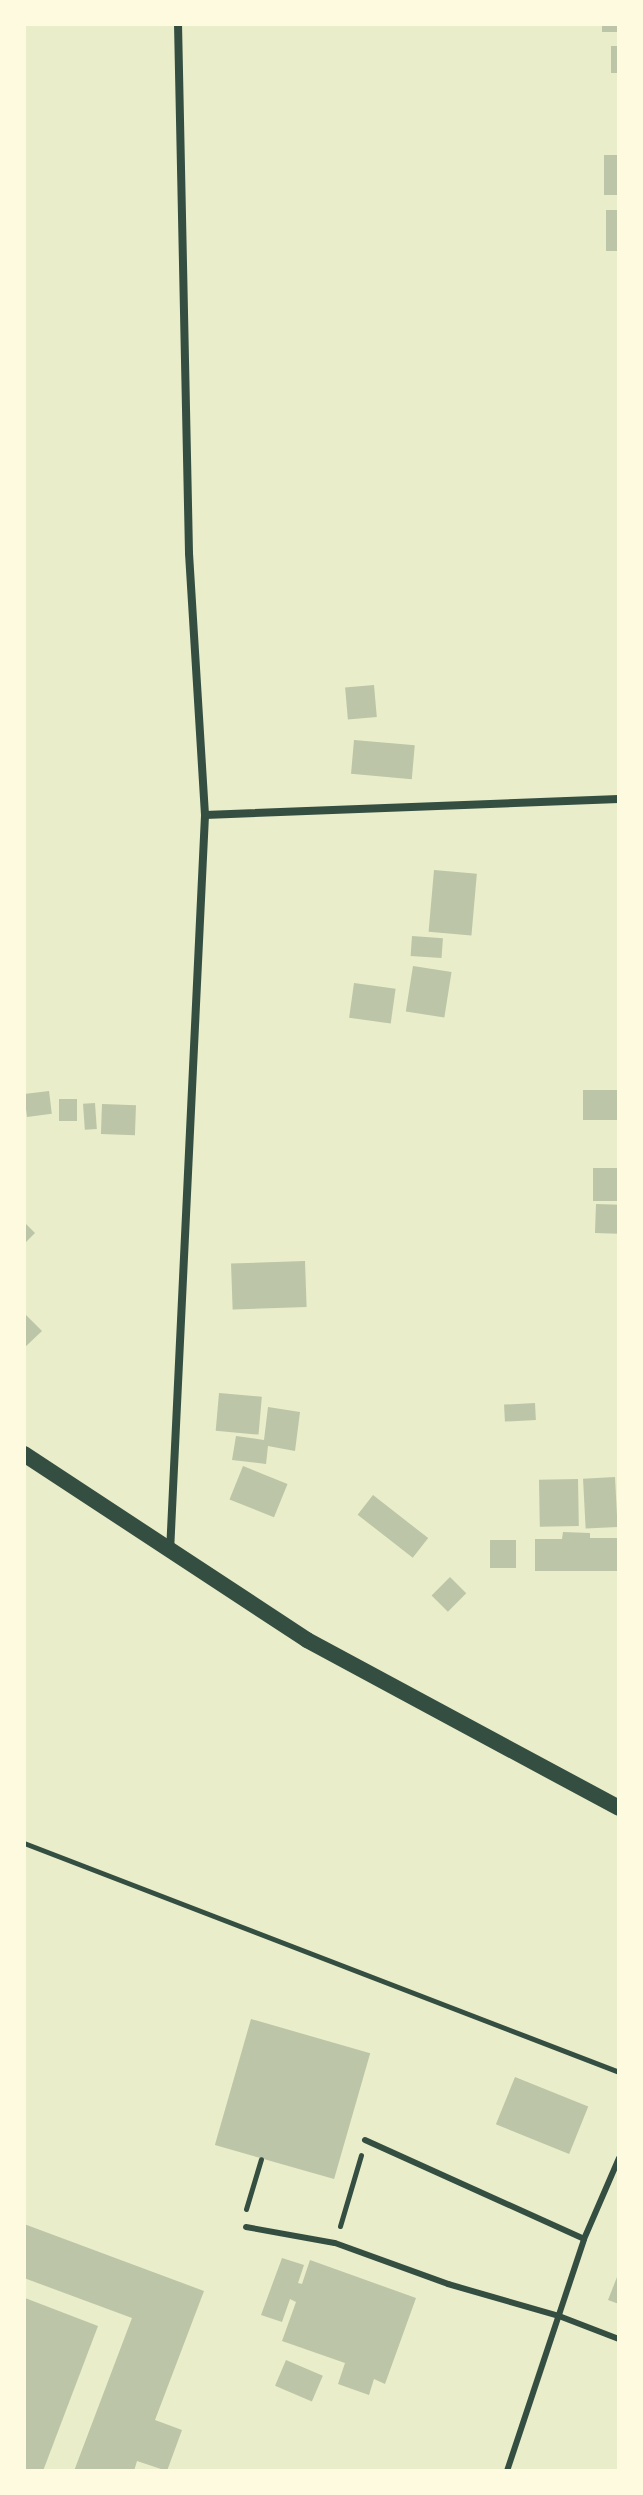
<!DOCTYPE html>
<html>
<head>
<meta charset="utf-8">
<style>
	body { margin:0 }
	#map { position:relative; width:643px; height:2495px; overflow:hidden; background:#e9edc9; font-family:"Asap Condensed",sans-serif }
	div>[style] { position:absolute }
	.building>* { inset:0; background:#bcc5a7; transform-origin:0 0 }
	.path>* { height:5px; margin:-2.5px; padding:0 2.5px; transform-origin:2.5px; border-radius:2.5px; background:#344e41 }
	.service>* { height:6px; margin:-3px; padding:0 3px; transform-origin:3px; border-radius:3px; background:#344e41 }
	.minor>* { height:8px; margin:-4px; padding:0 4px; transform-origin:4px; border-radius:4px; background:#344e41 }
	.secondary>* { height:16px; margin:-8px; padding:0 8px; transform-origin:8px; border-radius:8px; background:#344e41 }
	span { translate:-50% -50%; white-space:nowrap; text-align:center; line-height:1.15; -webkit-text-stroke:7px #fefae0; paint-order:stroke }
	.frame { position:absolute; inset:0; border:26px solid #fefae0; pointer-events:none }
</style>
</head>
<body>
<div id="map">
	<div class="building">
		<div style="left:602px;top:24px;width:17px;height:8px"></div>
		<div style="left:611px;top:46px;width:8px;height:27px"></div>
		<div style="left:604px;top:155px;width:15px;height:40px"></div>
		<div style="left:619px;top:210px;width:41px;height:13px;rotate:90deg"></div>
		<div style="left:374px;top:685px;width:32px;height:29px;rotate:85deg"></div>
		<div style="left:354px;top:740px;width:61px;height:34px;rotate:5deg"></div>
		<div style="left:434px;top:870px;width:43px;height:62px;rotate:5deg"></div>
		<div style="left:412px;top:936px;width:31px;height:20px;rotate:4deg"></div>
		<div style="left:413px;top:966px;width:39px;height:46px;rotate:9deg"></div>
		<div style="left:354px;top:983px;width:42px;height:35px;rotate:8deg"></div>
		<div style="left:619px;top:1090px;width:30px;height:36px;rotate:90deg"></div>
		<div style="left:49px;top:1091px;width:23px;height:25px;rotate:83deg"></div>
		<div style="left:59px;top:1099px;width:18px;height:22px"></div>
		<div style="left:95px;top:1103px;width:26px;height:12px;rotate:86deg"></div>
		<div style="left:102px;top:1104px;width:34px;height:30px;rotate:2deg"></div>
		<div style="left:619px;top:1168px;width:33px;height:26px;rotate:90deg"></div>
		<div style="left:596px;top:1204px;width:23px;height:29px;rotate:2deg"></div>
		<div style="clip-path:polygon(24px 1222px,35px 1233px,24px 1244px)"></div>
		<div style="left:305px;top:1261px;width:46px;height:74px;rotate:88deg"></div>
		<div style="clip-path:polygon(24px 1313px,42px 1331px,24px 1348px)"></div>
		<div style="left:219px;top:1393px;width:43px;height:38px;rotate:5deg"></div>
		<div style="left:535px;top:1403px;width:17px;height:31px;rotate:87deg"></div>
		<div style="clip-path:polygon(268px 1407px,300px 1412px,295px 1451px,268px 1446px,266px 1464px,232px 1460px,236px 1436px,264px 1440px)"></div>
		<div style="left:243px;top:1466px;width:48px;height:36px;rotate:22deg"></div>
		<div style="left:615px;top:1477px;width:50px;height:32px;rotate:87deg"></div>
		<div style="left:578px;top:1479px;width:47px;height:39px;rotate:89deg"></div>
		<div style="left:373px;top:1495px;width:70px;height:25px;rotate:38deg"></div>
		<div style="clip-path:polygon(563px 1532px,590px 1533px,590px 1538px,619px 1538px,619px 1571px,535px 1571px,535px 1539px,562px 1539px)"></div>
		<div style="left:516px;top:1540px;width:28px;height:26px;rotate:90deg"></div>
		<div style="left:450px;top:1577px;width:23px;height:26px;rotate:45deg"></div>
		<div style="left:251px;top:2019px;width:124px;height:131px;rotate:16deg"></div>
		<div style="left:515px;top:2077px;width:79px;height:51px;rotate:22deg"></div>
		<div style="clip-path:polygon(24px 2224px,204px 2291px,155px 2420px,182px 2430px,167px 2471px,137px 2461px,134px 2471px,74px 2471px,132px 2318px,24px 2278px)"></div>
		<div style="clip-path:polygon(282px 2258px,304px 2265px,298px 2283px,302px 2284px,310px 2260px,416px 2298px,385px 2384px,374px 2379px,369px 2395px,338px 2384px,345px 2363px,282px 2341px,296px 2302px,290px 2299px,282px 2322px,261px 2315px)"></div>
		<div style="clip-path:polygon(619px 2272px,619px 2304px,608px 2300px)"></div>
		<div style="clip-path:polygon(25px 2298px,98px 2326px,43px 2471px,24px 2471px)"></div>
		<div style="left:286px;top:2360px;width:40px;height:28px;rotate:23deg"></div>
	</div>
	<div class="path">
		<div style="left:24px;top:1843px;width:638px;rotate:21.05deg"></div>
		<div style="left:246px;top:2209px;width:52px;rotate:-73.3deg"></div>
		<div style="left:340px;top:2226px;width:74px;rotate:-73.5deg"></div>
	</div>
	<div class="service">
		<div style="left:365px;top:2140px;width:240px;rotate:24.3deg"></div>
		<div style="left:246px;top:2227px;width:90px;rotate:10.2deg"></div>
		<div style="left:335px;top:2243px;width:120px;rotate:19.9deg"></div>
		<div style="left:448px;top:2284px;width:116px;rotate:16.1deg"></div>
		<div style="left:559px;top:2316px;width:64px;rotate:21deg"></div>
		<div style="left:507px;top:2471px;width:244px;rotate:-71.6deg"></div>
		<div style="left:584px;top:2239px;width:88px;rotate:-66.6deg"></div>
	</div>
	<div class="minor">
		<div style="left:205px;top:815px;width:414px;rotate:-2.2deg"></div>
		<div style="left:170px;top:1552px;width:738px;rotate:-87.28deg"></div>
		<div style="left:205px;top:815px;width:262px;rotate:-93.5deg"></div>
		<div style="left:189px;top:553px;width:529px;rotate:-91.19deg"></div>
	</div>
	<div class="secondary">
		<div style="left:24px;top:1454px;width:339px;rotate:33.3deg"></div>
		<div style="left:307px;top:1640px;width:354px;rotate:28.3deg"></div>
	</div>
	<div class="frame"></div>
</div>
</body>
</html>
